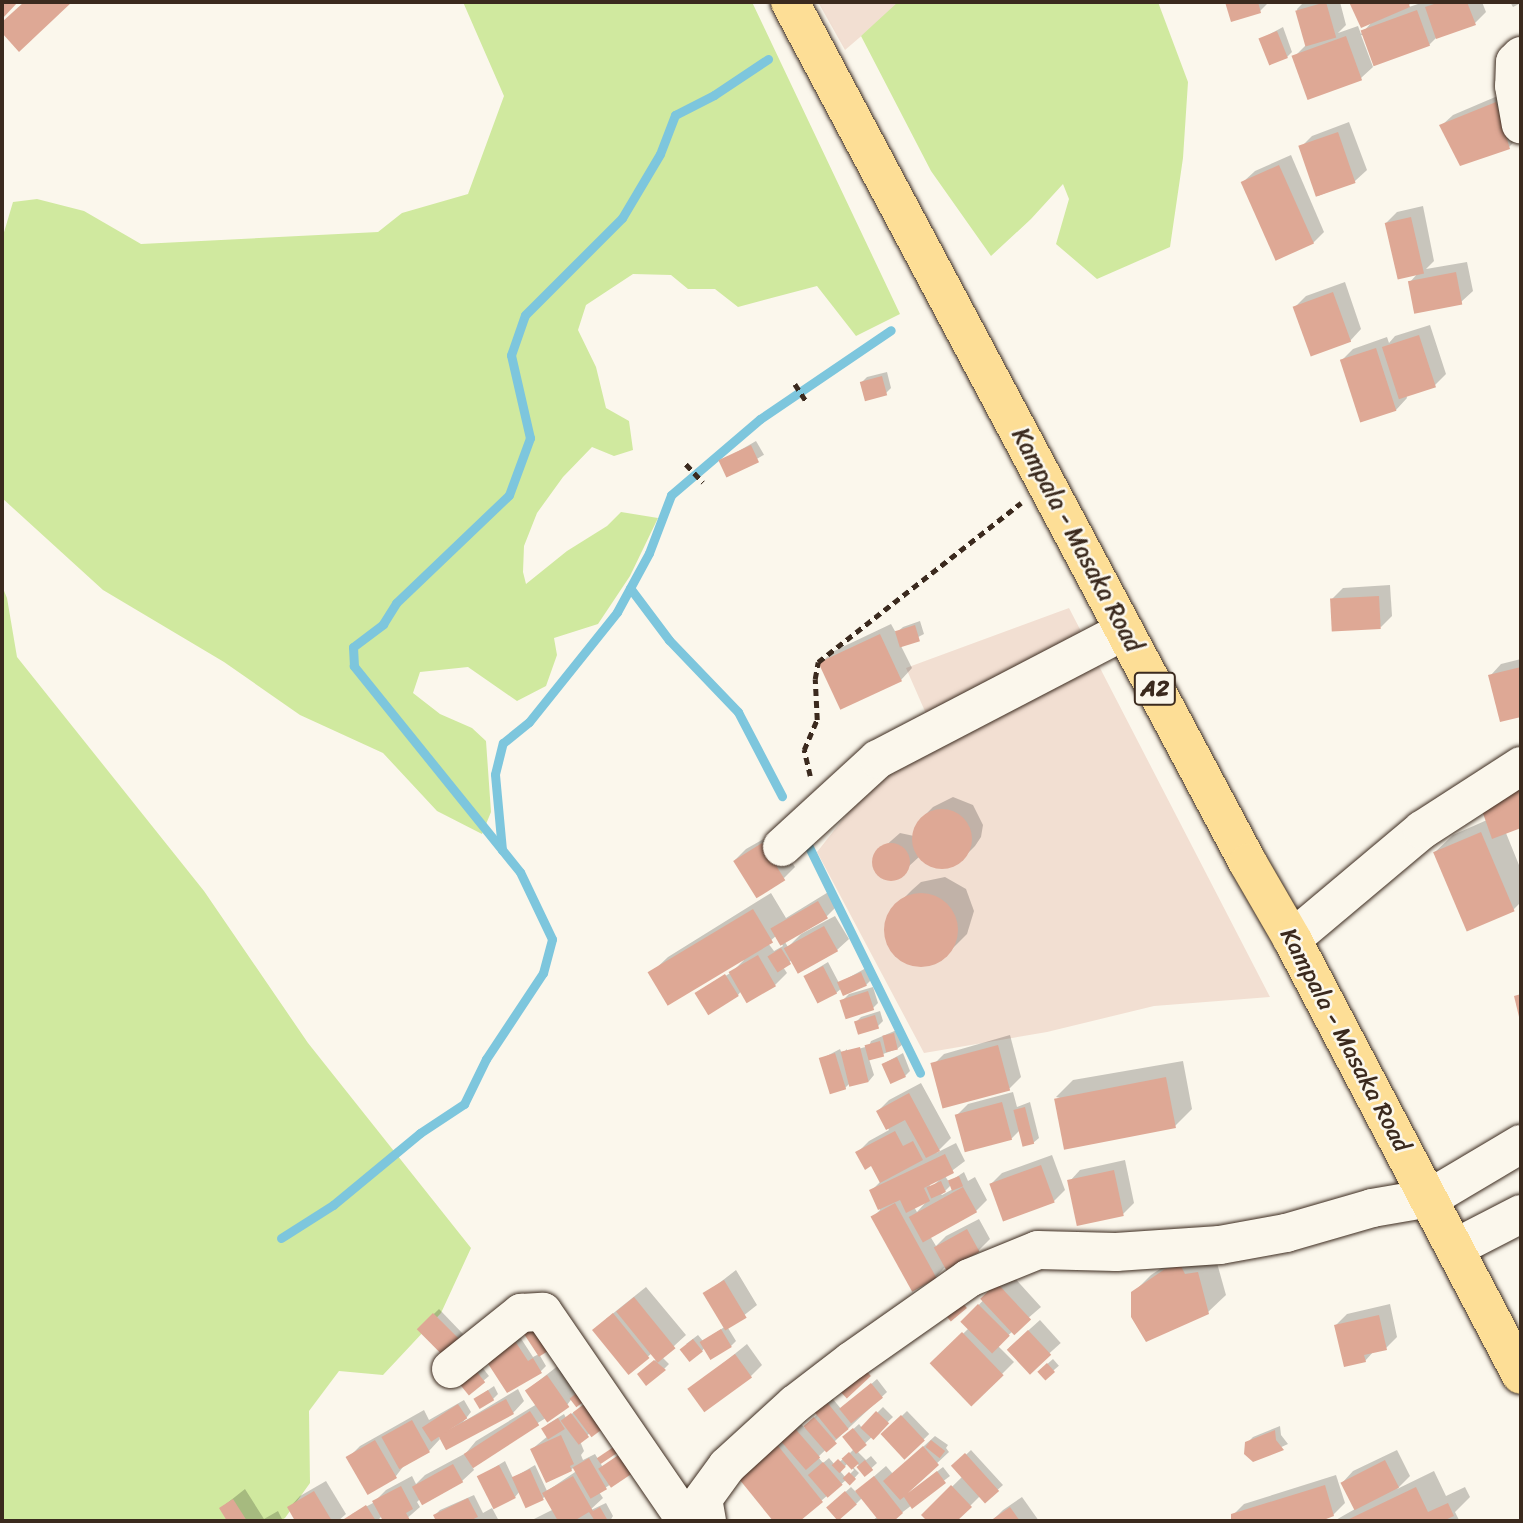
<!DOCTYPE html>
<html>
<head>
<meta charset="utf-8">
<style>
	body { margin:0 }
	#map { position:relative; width:1523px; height:1523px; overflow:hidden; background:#fbf7ec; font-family:Sriracha,sans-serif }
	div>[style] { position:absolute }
	.built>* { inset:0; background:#f2dfd2 }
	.green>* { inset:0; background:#d0e99f }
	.shadow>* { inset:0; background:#0003; transform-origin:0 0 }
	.stream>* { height:9px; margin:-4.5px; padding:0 4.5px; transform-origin:4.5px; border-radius:4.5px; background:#7dc6dd }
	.building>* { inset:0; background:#dea895; transform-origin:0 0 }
	.round { border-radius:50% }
	.path>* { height:4.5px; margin-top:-2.25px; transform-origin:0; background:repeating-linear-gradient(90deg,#3b2a1e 0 7px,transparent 0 12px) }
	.roads { filter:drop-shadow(0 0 2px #3b2a1e) drop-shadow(0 0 2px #3b2a1e) }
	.minor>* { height:38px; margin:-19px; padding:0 19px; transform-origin:19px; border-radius:19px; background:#fbf7ec }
	.major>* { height:38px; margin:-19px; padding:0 19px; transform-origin:19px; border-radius:19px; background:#fdde96 }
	span { translate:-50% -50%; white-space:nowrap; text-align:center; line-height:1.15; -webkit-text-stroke:5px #fbf7ec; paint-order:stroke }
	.shield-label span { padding:2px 5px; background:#fbf7ec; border:2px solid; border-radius:5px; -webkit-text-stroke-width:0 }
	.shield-label { font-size:23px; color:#3b2a1e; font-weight:700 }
	.street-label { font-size:24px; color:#3b2a1e }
	.frame { position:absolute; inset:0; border:4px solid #3b2a1e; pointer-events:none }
</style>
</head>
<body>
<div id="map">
	<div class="built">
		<div style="clip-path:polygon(818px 2px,901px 2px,845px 50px)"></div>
		<div style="clip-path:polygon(1069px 608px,1270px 997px,1154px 1006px,1047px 1032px,924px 1053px,817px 852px,889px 761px,938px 741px,906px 668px)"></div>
	</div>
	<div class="green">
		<div style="clip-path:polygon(463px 2px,752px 2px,900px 314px,856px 336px,817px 286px,738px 307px,715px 289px,688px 289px,671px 275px,633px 274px,586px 305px,578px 330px,596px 367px,606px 408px,629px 421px,633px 450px,614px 456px,592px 447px,563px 477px,537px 513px,524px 546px,523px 572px,526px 584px,567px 551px,607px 526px,621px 512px,658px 518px,630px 576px,598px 624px,554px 638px,557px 655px,546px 686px,517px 701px,468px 667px,420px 672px,413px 693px,440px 714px,472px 728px,486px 741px,491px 812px,482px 834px,437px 811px,383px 753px,300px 715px,224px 662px,103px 590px,2px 498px,2px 239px,13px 202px,37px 199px,84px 211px,141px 244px,378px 232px,402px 213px,468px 194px,504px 96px)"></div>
		<div style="clip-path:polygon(898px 2px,1158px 2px,1188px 82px,1183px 158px,1170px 247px,1097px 279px,1056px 244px,1069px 199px,1063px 184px,1031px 219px,991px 256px,931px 171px,861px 36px)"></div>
		<div style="clip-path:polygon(2px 586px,7px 598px,17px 657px,204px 891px,308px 1043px,471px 1248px,441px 1313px,383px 1375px,339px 1371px,309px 1411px,310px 1483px,285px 1518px,279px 1521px,2px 1521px)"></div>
	</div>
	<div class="shadow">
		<div style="clip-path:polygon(1227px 2px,1269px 2px,1260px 11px,1233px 19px)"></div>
		<div style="clip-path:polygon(1304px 2px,1340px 2px,1346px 25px,1338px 33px,1358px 26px,1361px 34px,1373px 21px,1362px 26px,1351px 2px,1412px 2px,1406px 8px,1424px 2px,1430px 4px,1433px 2px,1482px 2px,1486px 12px,1475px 23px,1437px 37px,1429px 45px,1361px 35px,1373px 67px,1361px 78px,1294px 57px,1306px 45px,1297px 9px)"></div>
		<div style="clip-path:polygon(1510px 2px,1521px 2px,1521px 3px,1513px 7px)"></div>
		<div style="clip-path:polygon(1283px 27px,1292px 52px,1287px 57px,1261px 39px)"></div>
		<div style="clip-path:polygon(1507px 92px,1520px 136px,1509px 147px,1441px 126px,1453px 115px)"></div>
		<div style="clip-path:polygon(1349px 122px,1367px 170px,1355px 181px,1318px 196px,1301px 147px,1312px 136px)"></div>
		<div style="clip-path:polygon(1291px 155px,1324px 232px,1313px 243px,1243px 182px,1255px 171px)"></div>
		<div style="clip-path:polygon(1423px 206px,1434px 261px,1426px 269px,1467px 262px,1473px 291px,1461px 302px,1410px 282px,1418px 273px,1386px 223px,1397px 212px)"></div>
		<div style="clip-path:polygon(1345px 282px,1361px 329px,1350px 341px,1295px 307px,1306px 296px)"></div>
		<div style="clip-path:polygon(1430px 325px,1446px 374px,1435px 385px,1406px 394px,1407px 398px,1396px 410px,1342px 360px,1353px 349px,1387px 337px,1389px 343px,1395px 336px)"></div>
		<div style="clip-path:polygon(887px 372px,891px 388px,886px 393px,862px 382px,867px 377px)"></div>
		<div style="left:756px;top:441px;width:16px;height:40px;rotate:60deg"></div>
		<div style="clip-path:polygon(1390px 585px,1392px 616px,1381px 627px,1332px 599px,1343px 588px)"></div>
		<div style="clip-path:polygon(920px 621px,924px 634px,901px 646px,912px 668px,901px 680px,821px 663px,832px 652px,891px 624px,896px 633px,903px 627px)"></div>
		<div style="clip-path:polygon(1521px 659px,1521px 715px,1501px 720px,1490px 676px,1501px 664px)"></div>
		<div style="clip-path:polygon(1521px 780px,1521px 827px,1506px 833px,1521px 870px,1521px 902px,1513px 910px,1435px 852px,1453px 835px,1487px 820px)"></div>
		<div style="clip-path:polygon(953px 797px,973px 805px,983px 825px,981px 837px,975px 846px,963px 858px,943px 868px,920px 856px,895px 879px,880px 875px,876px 869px,876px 854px,900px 833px,914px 836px,921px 819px,933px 807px)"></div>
		<div style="clip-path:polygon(774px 833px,795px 867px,784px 878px,735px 860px,746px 849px)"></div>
		<div style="clip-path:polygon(945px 877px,966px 889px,974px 911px,967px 934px,949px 952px,928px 965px,916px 965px,895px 954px,886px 931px,894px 908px,912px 890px,921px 882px)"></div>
		<div style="clip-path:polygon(evenodd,830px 891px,838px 905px,827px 916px,785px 942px,788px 947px,801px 934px,835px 916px,849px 939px,837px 950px,792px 960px,783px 967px,787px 973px,775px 985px,748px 1001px,742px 990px,738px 995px,697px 993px,732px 972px,744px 960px,650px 974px,668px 957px,771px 893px,786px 918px,830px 891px,777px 935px,783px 946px,774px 951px,768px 943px,777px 935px)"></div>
		<div style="clip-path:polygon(828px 962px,839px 983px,866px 968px,871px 980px,866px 985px,842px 988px,836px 993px,805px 976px)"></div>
		<div style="clip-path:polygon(873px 987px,878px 1003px,873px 1008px,842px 1001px,849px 994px)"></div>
		<div style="clip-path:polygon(880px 1011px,883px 1021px,878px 1026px,856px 1022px,861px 1017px)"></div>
		<div style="clip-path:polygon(899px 1029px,903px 1044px,897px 1049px,869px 1059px,874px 1075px,869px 1081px,851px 1082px,845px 1088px,821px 1059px,840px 1049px,842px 1054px,847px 1049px,847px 1052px,869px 1046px,871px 1041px)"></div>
		<div style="clip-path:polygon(1010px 1035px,1021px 1077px,1010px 1088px,944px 1107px,933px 1065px,944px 1054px)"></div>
		<div style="clip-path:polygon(903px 1053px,910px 1071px,905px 1076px,883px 1064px)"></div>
		<div style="clip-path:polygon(1183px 1061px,1192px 1109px,1175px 1126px,1056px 1097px,1073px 1080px)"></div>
		<div style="clip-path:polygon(evenodd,921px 1083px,951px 1138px,936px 1153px,956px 1143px,965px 1161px,945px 1176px,949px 1182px,964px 1172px,968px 1181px,975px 1177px,987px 1200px,976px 1211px,930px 1236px,936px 1246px,946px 1236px,979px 1219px,990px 1239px,978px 1251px,944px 1268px,936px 1277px,873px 1217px,880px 1210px,871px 1191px,881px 1181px,872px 1164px,858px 1152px,869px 1141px,889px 1130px,878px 1111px,889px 1100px,921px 1083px,940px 1179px,931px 1188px,929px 1184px,940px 1179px,921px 1083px,951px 1185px,953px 1189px,942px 1195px,941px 1195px,951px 1185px,921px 1083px,926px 1202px,917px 1212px,914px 1207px,926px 1202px)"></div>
		<div style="clip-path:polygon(1013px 1092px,1017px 1107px,1030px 1102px,1039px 1138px,1033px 1143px,1020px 1130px,1012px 1138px,967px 1151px,957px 1115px,968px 1104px)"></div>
		<div style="clip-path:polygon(1052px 1155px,1065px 1190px,1054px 1201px,991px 1184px,1002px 1173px)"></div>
		<div style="clip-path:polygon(1125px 1160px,1134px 1203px,1123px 1214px,1069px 1182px,1080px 1170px)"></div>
		<div style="clip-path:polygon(1184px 1253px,1215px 1256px,1226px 1295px,1208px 1312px,1133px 1293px,1151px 1275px)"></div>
		<div style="clip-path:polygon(736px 1270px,757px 1305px,728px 1328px,736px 1341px,731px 1346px,705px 1347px,702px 1351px,686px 1344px,698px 1335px,703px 1341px,726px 1326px,705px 1294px)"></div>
		<div style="clip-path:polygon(1010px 1273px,1041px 1307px,997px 1345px,1014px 1362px,972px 1404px,933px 1363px,969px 1328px,963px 1321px)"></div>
		<div style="clip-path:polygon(646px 1287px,686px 1335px,662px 1357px,669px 1364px,664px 1369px,644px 1369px,657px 1359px,652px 1353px,629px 1373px,606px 1319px)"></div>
		<div style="clip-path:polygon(1390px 1304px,1397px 1337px,1386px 1348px,1374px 1351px,1365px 1361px,1336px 1325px,1347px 1314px)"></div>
		<div style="left:439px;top:1309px;width:35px;height:29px;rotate:46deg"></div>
		<div style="left:1040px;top:1320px;width:31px;height:42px;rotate:48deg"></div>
		<div style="clip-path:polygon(520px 1337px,533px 1357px,539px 1354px,546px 1366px,540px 1372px,487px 1359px)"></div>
		<div style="clip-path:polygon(747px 1344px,762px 1365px,751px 1376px,690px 1390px)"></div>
		<div style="left:1053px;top:1359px;width:9px;height:18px;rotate:49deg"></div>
		<div style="clip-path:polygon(478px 1362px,489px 1376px,468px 1394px)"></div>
		<div style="clip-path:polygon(559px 1365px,577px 1392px,567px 1405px,471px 1464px,474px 1470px,462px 1481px,420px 1499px,417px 1502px,420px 1507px,404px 1521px,385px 1521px,382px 1516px,377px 1521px,348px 1521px,352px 1514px,373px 1503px,386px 1490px,412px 1476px,416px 1484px,425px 1475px,466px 1453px,476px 1441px,537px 1404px,527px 1390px)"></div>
		<div style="clip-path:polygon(evenodd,877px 1379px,887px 1392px,818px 1457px,823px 1463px,829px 1458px,835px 1465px,846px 1457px,854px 1449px,850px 1432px,859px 1424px,862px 1428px,883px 1407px,893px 1417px,857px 1451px,866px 1460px,871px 1456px,877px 1463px,865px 1474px,857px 1463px,853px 1467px,859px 1473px,850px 1483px,846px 1480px,797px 1521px,775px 1521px,737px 1474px,798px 1421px,805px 1428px,832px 1398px,842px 1410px,877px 1379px,848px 1463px,854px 1470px,846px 1478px,840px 1471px,848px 1463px)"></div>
		<div style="clip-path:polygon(494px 1386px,498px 1394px,493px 1399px,475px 1399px)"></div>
		<div style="clip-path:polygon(518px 1389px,524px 1401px,513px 1413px,442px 1439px,458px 1423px,437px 1434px,440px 1439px,429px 1451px,406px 1463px,396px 1476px,370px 1492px,348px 1458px,360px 1446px,424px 1410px,429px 1420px,464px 1400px,471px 1412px,463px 1422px)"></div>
		<div style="clip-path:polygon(577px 1410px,590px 1433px,580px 1441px,584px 1451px,581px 1455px,583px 1460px,595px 1454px,598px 1459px,621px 1442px,600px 1462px,611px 1484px,599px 1492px,603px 1498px,589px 1511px,606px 1503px,613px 1516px,610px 1521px,530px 1521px,554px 1509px,546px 1496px,543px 1498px,520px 1491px,515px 1497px,479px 1477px,505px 1461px,513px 1478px,535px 1465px,547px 1491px,578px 1470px,574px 1467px,571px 1470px,532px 1449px,548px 1436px,543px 1429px,548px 1424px,564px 1414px,566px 1418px)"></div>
		<div style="left:907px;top:1411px;width:32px;height:33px;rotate:46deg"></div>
		<div style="clip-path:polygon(1280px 1426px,1281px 1435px,1288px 1444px,1253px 1460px,1247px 1443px,1253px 1437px)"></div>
		<div style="clip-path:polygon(935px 1436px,948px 1445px,946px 1448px,949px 1452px,906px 1492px,908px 1494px,943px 1467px,950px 1476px,891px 1521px,872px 1521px,877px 1517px,862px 1498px,856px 1504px,833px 1503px,851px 1487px,856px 1492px,886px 1466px,893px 1474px)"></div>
		<div style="clip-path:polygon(971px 1450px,1003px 1485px,985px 1501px,980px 1496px,955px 1521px,929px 1521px,923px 1515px,963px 1476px,954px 1466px)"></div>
		<div style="clip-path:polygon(1397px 1450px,1410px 1476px,1397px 1489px,1434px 1471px,1446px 1496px,1465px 1487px,1470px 1497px,1455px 1512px,1459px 1520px,1334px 1521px,1355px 1509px,1342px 1483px,1353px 1471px)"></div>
		<div style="clip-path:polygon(1336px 1475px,1345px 1503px,1333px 1515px,1316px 1521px,1233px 1521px,1233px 1515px,1244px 1504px)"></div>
		<div style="clip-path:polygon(326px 1481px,346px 1514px,338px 1521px,297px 1521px,289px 1508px,300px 1496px)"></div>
		<div style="clip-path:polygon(245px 1489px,264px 1519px,278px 1511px,283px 1521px,229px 1521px,221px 1508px)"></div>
		<div style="clip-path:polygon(474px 1495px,483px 1513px,492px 1508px,499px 1521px,438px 1521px,435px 1515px,440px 1510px)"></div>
		<div style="clip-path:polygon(1022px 1497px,1039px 1521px,992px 1521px,1003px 1510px)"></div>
	</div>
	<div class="stream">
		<div style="left:630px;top:588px;width:65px;rotate:53.1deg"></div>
		<div style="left:669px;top:640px;width:100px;rotate:46.2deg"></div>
		<div style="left:738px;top:712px;width:95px;rotate:62.4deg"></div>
		<div style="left:807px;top:843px;width:256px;rotate:63.8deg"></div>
		<div style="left:502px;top:850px;width:76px;rotate:-95.3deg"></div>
		<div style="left:495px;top:774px;width:32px;rotate:-76deg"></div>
		<div style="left:503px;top:743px;width:33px;rotate:-39deg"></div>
		<div style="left:529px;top:722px;width:141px;rotate:-51.3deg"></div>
		<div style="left:617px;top:612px;width:67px;rotate:-61.5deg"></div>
		<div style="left:649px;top:553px;width:62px;rotate:-69.2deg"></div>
		<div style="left:671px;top:495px;width:117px;rotate:-40.5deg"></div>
		<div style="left:760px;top:419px;width:158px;rotate:-34.2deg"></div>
		<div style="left:281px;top:1238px;width:62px;rotate:-32.4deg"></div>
		<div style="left:333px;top:1205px;width:113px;rotate:-39.6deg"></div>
		<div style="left:420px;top:1133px;width:53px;rotate:-33.4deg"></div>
		<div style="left:464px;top:1104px;width:50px;rotate:-63.9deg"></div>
		<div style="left:486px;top:1059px;width:103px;rotate:-56.5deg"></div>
		<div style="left:543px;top:973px;width:35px;rotate:-75deg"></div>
		<div style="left:552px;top:939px;width:74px;rotate:-115.5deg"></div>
		<div style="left:520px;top:872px;width:265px;rotate:-128.9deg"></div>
		<div style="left:354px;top:666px;width:19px;rotate:-93deg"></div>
		<div style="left:353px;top:647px;width:38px;rotate:-37deg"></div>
		<div style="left:383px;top:624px;width:25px;rotate:-58deg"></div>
		<div style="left:396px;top:603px;width:156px;rotate:-43.7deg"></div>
		<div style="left:509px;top:495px;width:61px;rotate:-69.8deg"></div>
		<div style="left:530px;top:438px;width:85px;rotate:-102.9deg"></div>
		<div style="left:511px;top:355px;width:42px;rotate:-70.7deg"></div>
		<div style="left:525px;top:315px;width:137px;rotate:-45deg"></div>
		<div style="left:622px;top:218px;width:74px;rotate:-59.3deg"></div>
		<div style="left:660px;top:154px;width:42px;rotate:-69deg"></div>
		<div style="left:675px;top:115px;width:44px;rotate:-27.1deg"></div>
		<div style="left:714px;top:95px;width:65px;rotate:-33.7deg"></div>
	</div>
	<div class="building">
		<div style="clip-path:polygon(2px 2px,18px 2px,2px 19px)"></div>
		<div style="clip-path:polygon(24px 2px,72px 2px,19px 52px,2px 33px,2px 22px)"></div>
		<div style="clip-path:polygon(1225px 2px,1258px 2px,1261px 13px,1231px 22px)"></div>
		<div style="left:1326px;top:2px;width:37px;height:32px;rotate:74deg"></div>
		<div style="clip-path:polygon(1349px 2px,1408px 2px,1410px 7px,1361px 28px)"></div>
		<div style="clip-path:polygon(1440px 2px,1467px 2px,1476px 25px,1436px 39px,1425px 7px)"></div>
		<div style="left:1417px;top:10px;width:38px;height:60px;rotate:70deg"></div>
		<div style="left:1277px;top:31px;width:29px;height:20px;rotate:68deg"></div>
		<div style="left:1346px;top:36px;width:47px;height:58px;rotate:70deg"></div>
		<div style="clip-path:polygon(1496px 102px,1510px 149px,1460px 166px,1439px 125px)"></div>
		<div style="left:1338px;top:132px;width:54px;height:42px;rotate:71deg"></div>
		<div style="left:1279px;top:165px;width:86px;height:42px;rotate:66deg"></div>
		<div style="left:1411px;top:217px;width:58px;height:27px;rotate:77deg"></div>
		<div style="left:1456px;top:272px;width:33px;height:49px;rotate:79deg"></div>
		<div style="left:1333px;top:292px;width:53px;height:43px;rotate:70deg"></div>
		<div style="left:1419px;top:335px;width:55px;height:39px;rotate:72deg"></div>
		<div style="left:1376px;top:348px;width:66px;height:38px;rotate:72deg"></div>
		<div style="left:882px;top:376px;width:20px;height:23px;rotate:75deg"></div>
		<div style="left:751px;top:445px;width:19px;height:36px;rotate:65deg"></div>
		<div style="left:1379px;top:596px;width:33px;height:49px;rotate:87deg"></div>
		<div style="left:915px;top:625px;width:17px;height:21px;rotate:73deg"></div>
		<div style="left:880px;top:634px;width:52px;height:68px;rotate:65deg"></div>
		<div style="clip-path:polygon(1521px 667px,1521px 717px,1500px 722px,1488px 675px)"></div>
		<div style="clip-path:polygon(1521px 786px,1521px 828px,1492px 839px,1479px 802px)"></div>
		<div class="round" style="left:912px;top:809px;width:60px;height:60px"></div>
		<div style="left:1481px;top:832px;width:86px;height:52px;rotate:67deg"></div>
		<div style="left:762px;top:843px;width:44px;height:34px;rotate:58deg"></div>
		<div class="round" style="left:872px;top:843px;width:38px;height:38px"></div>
		<div class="round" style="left:884px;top:893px;width:74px;height:74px"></div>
		<div style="left:818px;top:901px;width:20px;height:55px;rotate:60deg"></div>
		<div style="left:753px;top:909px;width:39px;height:123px;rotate:59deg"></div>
		<div style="left:824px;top:926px;width:29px;height:46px;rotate:61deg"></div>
		<div style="left:781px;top:948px;width:19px;height:16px;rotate:58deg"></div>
		<div style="left:758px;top:955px;width:36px;height:34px;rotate:60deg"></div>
		<div style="left:823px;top:966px;width:31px;height:22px;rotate:63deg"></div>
		<div style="left:861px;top:972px;width:15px;height:26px;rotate:67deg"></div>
		<div style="left:725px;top:974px;width:26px;height:36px;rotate:58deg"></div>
		<div style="left:868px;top:991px;width:20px;height:30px;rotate:72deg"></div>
		<div style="clip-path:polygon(1521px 994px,1521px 1021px,1520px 1021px,1514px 996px)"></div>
		<div style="left:875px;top:1015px;width:14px;height:22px;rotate:73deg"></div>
		<div style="left:894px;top:1033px;width:17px;height:12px;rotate:77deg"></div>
		<div style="left:880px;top:1041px;width:16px;height:16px;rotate:75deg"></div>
		<div style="left:998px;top:1045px;width:47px;height:70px;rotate:75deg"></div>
		<div style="left:860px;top:1047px;width:36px;height:20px;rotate:76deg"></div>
		<div style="left:835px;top:1053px;width:38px;height:17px;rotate:73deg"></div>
		<div style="left:897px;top:1057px;width:22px;height:17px;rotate:66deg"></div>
		<div style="left:1166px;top:1077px;width:52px;height:114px;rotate:79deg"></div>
		<div style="clip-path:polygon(909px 1093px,940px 1151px,926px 1158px,905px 1120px,886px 1130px,876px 1111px)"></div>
		<div style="left:1002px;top:1102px;width:39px;height:49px;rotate:75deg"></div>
		<div style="left:1025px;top:1107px;width:38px;height:12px;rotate:76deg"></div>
		<div style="clip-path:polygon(895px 1131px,903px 1146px,913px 1141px,923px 1160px,880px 1183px,871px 1166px,865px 1170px,855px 1152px)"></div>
		<div style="clip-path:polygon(945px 1154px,954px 1173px,924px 1188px,930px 1201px,906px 1213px,900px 1200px,878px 1210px,869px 1190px)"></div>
		<div style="left:1041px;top:1165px;width:40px;height:55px;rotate:70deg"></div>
		<div style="left:1114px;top:1170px;width:47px;height:48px;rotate:78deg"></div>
		<div style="left:959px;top:1176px;width:11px;height:12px;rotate:68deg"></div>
		<div style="left:941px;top:1181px;width:12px;height:16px;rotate:66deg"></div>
		<div style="left:963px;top:1187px;width:29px;height:62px;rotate:61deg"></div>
		<div style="left:895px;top:1203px;width:86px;height:28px;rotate:61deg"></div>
		<div style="left:967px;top:1229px;width:26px;height:38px;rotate:61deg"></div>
		<div style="clip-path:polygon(1181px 1266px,1185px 1274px,1198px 1272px,1209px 1314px,1146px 1342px,1131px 1317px,1131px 1292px,1165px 1269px)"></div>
		<div style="left:724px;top:1280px;width:44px;height:25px;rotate:59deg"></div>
		<div style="left:997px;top:1283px;width:50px;height:23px;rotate:47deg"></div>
		<div style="left:956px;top:1295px;width:17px;height:21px;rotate:50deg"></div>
		<div style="left:634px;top:1297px;width:66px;height:23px;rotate:51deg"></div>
		<div style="left:978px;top:1304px;width:45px;height:25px;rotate:45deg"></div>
		<div style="left:433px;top:1313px;width:38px;height:23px;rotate:45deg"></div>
		<div style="left:613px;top:1313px;width:58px;height:27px;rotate:51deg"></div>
		<div style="clip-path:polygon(1379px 1315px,1387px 1350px,1364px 1355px,1366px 1362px,1344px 1367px,1334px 1325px)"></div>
		<div style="left:536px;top:1323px;width:30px;height:16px;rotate:57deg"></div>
		<div style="left:721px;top:1329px;width:21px;height:25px;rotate:59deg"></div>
		<div style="left:1028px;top:1330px;width:34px;height:29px;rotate:47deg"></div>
		<div style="left:962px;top:1332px;width:60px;height:45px;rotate:46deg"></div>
		<div style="left:693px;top:1339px;width:16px;height:17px;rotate:52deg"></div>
		<div style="clip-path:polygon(515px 1341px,528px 1361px,533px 1358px,542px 1373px,507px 1393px,485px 1359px)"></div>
		<div style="left:735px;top:1354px;width:29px;height:59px;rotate:54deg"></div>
		<div style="clip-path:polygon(654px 1360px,666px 1370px,646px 1386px,637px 1374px)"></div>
		<div style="left:858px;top:1362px;width:19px;height:33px;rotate:47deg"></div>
		<div style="left:1047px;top:1363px;width:12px;height:13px;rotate:48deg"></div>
		<div style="left:472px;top:1366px;width:21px;height:21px;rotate:51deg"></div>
		<div style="left:547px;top:1375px;width:39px;height:27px;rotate:55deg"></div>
		<div style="left:871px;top:1383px;width:19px;height:41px;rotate:51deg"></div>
		<div style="left:583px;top:1388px;width:11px;height:17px;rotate:52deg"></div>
		<div style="left:488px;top:1390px;width:12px;height:17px;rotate:59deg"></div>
		<div style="left:592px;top:1398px;width:31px;height:24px;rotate:53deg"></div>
		<div style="left:506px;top:1399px;width:17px;height:77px;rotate:62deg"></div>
		<div style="left:826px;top:1401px;width:36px;height:16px;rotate:51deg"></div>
		<div style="left:458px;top:1404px;width:17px;height:43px;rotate:57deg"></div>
		<div style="left:530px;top:1411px;width:17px;height:79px;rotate:57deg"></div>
		<div style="left:876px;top:1411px;width:18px;height:23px;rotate:43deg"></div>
		<div style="left:571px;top:1413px;width:30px;height:13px;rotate:53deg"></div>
		<div style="left:901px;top:1415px;width:35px;height:28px;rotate:47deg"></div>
		<div style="left:814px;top:1417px;width:35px;height:14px;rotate:49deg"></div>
		<div style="left:558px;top:1418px;width:13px;height:20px;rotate:58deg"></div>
		<div style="left:412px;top:1420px;width:37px;height:35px;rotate:61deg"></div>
		<div style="left:792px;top:1425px;width:43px;height:19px;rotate:49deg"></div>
		<div style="left:853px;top:1428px;width:22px;height:14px;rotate:51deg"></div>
		<div style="clip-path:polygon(1275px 1430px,1276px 1440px,1284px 1450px,1253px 1462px,1244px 1454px,1245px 1442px)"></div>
		<div style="clip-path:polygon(561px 1435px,574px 1464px,570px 1466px,572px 1471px,546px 1483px,530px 1449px)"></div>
		<div style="left:375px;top:1440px;width:44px;height:34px;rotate:60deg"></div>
		<div style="left:931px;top:1440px;width:18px;height:9px;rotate:38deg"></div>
		<div style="clip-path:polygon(775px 1442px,823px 1502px,800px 1521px,773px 1521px,735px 1474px)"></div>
		<div style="left:615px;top:1446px;width:7px;height:22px;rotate:56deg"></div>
		<div style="clip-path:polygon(923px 1446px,939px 1465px,908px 1493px,937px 1471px,946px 1483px,912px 1509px,904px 1497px,900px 1500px,883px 1481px)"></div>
		<div style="left:623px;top:1452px;width:23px;height:30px;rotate:56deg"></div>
		<div style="left:849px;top:1452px;width:15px;height:10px;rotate:48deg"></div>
		<div style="left:965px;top:1453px;width:51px;height:19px;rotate:48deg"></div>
		<div style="left:589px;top:1458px;width:36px;height:19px;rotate:60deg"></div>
		<div style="left:838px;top:1459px;width:11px;height:9px;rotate:45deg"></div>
		<div style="left:865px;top:1460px;width:13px;height:11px;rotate:51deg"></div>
		<div style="left:1385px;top:1460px;width:31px;height:50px;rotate:63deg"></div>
		<div style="left:823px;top:1462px;width:30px;height:20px;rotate:49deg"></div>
		<div style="left:453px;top:1464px;width:21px;height:47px;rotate:61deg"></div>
		<div style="left:499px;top:1465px;width:37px;height:25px;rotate:63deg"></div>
		<div style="left:530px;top:1469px;width:34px;height:20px;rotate:66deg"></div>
		<div style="left:849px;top:1472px;width:10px;height:9px;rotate:45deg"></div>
		<div style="clip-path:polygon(573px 1476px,593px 1511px,600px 1507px,608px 1521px,595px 1521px,589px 1512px,574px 1521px,558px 1521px,542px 1493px)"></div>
		<div style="clip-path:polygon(874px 1476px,903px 1513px,894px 1521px,879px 1521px,855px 1491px)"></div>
		<div style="clip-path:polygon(951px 1485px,972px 1507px,957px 1521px,927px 1521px,921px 1515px)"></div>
		<div style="clip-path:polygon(1325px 1485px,1334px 1516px,1321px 1521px,1231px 1521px,1231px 1514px)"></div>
		<div style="clip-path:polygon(401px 1486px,413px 1509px,406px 1513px,410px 1520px,383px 1521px,372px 1501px)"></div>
		<div style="clip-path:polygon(1416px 1487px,1428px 1512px,1448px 1503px,1454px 1516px,1443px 1521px,1345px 1521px)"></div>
		<div style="clip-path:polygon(314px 1491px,332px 1521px,295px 1521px,287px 1507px)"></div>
		<div style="left:845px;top:1491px;width:18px;height:25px;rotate:49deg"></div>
		<div style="clip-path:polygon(468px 1498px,478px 1517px,469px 1521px,436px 1521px,433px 1515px)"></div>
		<div style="clip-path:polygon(233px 1499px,247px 1521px,227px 1521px,219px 1508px)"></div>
		<div style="clip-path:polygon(366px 1505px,376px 1521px,346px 1521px,344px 1519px)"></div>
		<div style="clip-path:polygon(1010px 1507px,1020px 1521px,990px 1521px)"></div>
	</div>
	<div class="path">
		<div style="left:795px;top:384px;width:20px;rotate:57deg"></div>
		<div style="left:686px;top:464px;width:25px;rotate:47deg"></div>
		<div style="left:810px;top:776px;width:27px;rotate:-103deg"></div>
		<div style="left:804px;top:750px;width:33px;rotate:-67deg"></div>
		<div style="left:817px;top:720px;width:41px;rotate:-92.8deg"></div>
		<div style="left:815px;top:679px;width:17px;rotate:-80deg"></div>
		<div style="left:818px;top:662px;width:258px;rotate:-38.1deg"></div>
	</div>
	<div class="roads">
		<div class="minor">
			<div style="left:1521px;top:56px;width:8px;rotate:135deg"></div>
			<div style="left:1515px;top:62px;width:24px;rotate:92deg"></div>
			<div style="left:1514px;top:86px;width:39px;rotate:80deg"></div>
			<div style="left:782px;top:847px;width:130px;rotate:-42.5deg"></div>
			<div style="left:878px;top:759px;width:277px;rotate:-27.5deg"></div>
			<div style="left:1292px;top:939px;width:170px;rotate:-40deg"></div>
			<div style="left:1422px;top:830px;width:118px;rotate:-32.9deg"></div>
			<div style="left:1455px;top:1248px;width:74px;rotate:-27.3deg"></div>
			<div style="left:451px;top:1369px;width:90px;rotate:-38.7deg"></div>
			<div style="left:521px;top:1313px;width:22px;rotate:-3deg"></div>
			<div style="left:543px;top:1312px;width:253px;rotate:55.6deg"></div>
			<div style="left:707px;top:1521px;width:22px;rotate:-100deg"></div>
			<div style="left:703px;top:1499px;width:41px;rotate:-54deg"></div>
			<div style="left:727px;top:1466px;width:92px;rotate:-42.4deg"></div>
			<div style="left:795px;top:1404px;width:71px;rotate:-37.5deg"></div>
			<div style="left:851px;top:1361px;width:144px;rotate:-35.1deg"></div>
			<div style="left:969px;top:1278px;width:74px;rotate:-22.1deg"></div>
			<div style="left:1038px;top:1250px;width:78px;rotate:1.5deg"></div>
			<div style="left:1116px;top:1252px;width:104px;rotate:-3.9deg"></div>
			<div style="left:1220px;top:1245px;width:67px;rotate:-10.3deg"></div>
			<div style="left:1286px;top:1233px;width:90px;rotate:-16.2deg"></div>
			<div style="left:1372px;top:1208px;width:59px;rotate:-9.8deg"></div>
			<div style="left:1430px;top:1198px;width:106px;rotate:-30.7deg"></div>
		</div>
		<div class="major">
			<div style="left:790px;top:2px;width:975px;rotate:61.99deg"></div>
			<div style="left:1248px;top:863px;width:88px;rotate:59.9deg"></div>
			<div style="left:1292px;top:939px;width:492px;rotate:62.3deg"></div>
		</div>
	</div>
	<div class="shield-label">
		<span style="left:1155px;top:689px">A2</span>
	</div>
	<div class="street-label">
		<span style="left:1077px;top:540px;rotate:62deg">Kampala - Masaka Road</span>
		<span style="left:1345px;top:1040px;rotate:62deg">Kampala - Masaka Road</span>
	</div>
	<div class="frame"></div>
</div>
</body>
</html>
